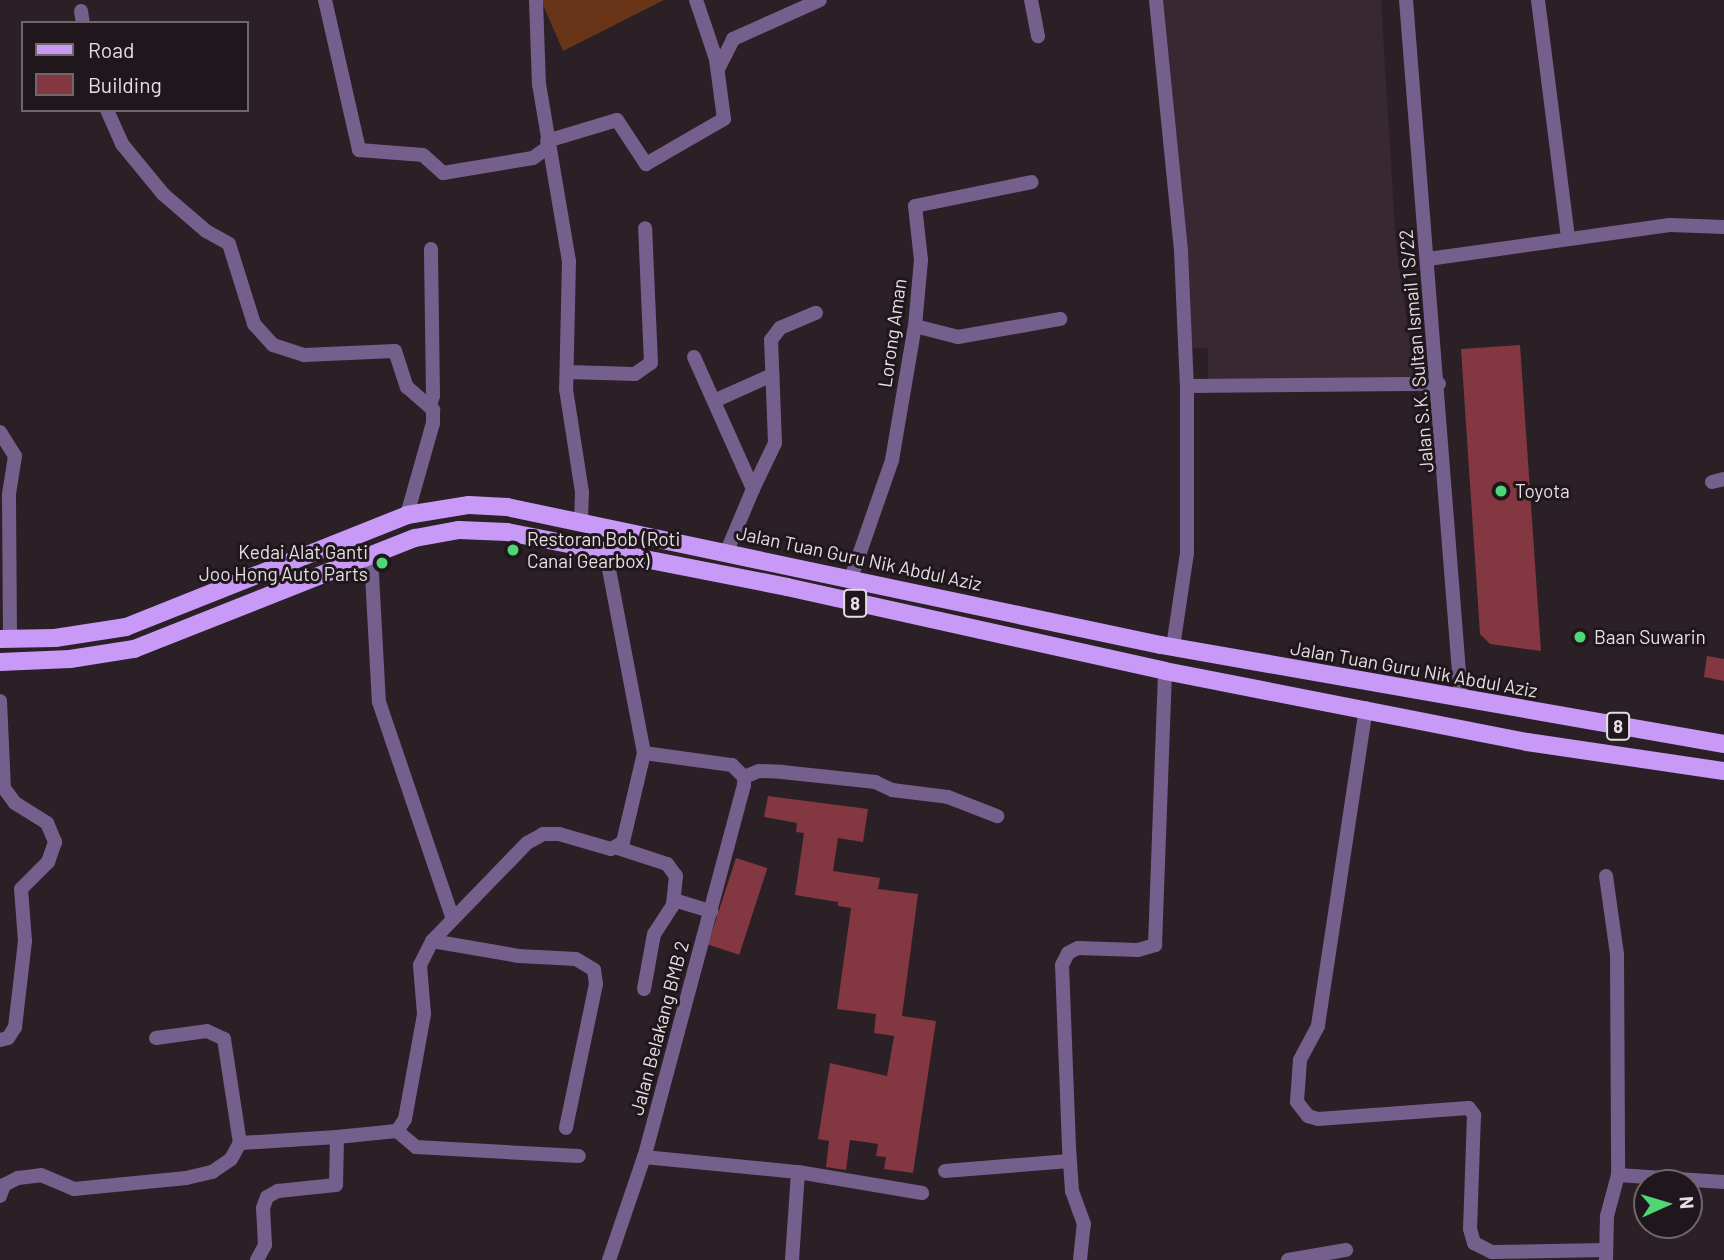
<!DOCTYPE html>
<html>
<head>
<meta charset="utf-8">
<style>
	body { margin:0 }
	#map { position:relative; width:1724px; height:1260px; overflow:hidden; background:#2a2026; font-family:Barlow,sans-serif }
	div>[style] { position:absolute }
	.built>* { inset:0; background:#372832 }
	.green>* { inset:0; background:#693518 }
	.building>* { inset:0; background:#823741; transform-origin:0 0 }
	.street>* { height:14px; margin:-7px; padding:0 7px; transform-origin:7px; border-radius:7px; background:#755f8c }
	.primary>* { height:18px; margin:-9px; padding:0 9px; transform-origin:9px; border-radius:9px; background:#c999f7 }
	.dots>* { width:19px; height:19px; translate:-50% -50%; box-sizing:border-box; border:4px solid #20171d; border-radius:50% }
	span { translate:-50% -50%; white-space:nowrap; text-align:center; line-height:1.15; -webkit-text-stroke:6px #20171d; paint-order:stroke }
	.shield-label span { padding:2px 5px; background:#20171d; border:2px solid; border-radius:5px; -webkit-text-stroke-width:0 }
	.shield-label { font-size:18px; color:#e5dee2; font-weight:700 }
	.street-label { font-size:19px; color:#e5dee2 }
	.poi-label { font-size:19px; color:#e5dee2 }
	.left { translate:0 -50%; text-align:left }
	.right { translate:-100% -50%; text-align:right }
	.legend { position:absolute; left:21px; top:21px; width:228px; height:91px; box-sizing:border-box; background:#20171d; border:2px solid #6f676c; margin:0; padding:9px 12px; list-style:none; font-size:21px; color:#e5dee2 }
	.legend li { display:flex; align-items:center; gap:14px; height:35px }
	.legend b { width:35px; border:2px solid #6f676c }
	.north { position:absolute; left:1633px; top:1169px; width:70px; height:70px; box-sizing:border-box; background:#20171d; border:2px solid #6f676c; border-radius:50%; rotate:86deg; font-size:19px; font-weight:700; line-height:28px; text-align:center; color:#e5dee2 }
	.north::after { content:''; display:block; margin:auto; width:24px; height:32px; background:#4fd675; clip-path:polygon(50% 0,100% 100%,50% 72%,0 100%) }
</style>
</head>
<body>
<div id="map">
	<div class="built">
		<div style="clip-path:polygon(1161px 0,1381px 0,1396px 245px,1415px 378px,1208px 382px,1208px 348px,1191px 348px)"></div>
	</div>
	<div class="green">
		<div style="clip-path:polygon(541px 0,664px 0,563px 51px)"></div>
	</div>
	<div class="building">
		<div style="clip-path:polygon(1520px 345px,1541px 651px,1490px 644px,1480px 634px,1461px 349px)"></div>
		<div style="clip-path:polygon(1707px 656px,1724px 659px,1724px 681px,1704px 677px)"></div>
		<div style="clip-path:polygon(768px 796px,868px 809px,863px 842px,838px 838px,833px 871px,880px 878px,878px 889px,918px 894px,902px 1016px,936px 1021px,913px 1173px,884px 1169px,886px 1157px,876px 1156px,878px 1144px,850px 1140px,846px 1170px,826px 1167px,829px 1141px,818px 1139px,830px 1063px,887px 1076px,894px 1036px,874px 1033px,876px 1014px,837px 1009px,851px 908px,838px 906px,838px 902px,795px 895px,804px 833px,796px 832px,797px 823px,764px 817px)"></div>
		<div style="left:736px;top:858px;width:33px;height:91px;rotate:18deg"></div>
	</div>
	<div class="street">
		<div style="left:325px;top:0;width:154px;rotate:77.2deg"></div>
		<div style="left:359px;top:150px;width:64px;rotate:4.5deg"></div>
		<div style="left:423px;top:155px;width:27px;rotate:42deg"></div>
		<div style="left:443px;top:173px;width:91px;rotate:-9.5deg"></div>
		<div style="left:533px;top:158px;width:19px;rotate:-36deg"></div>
		<div style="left:536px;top:0;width:84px;rotate:88deg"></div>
		<div style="left:539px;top:84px;width:180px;rotate:80.4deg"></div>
		<div style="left:569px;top:261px;width:128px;rotate:91.3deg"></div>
		<div style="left:566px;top:389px;width:104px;rotate:81.2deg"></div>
		<div style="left:582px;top:492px;width:27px;rotate:92deg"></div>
		<div style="left:1031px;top:0;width:37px;rotate:79deg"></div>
		<div style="left:1156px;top:0;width:252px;rotate:84.3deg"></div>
		<div style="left:1181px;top:251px;width:135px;rotate:87.5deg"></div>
		<div style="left:1187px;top:386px;width:167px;rotate:90deg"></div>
		<div style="left:1187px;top:553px;width:95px;rotate:98.5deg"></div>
		<div style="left:1406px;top:0;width:700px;rotate:85.49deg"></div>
		<div style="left:1538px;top:0;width:241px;rotate:82.8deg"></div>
		<div style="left:81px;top:11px;width:12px;rotate:81deg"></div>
		<div style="left:718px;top:69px;width:34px;rotate:-63deg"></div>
		<div style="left:733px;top:39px;width:95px;rotate:-24.1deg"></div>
		<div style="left:107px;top:110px;width:37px;rotate:66deg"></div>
		<div style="left:122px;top:144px;width:65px;rotate:50.6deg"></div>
		<div style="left:163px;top:194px;width:57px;rotate:40.7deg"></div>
		<div style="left:206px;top:231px;width:26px;rotate:29deg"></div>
		<div style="left:229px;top:244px;width:84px;rotate:72.6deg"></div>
		<div style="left:254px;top:324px;width:28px;rotate:48deg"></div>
		<div style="left:273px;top:345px;width:33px;rotate:18deg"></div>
		<div style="left:304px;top:355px;width:91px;rotate:-2.5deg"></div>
		<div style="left:395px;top:351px;width:38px;rotate:72deg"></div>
		<div style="left:407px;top:387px;width:35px;rotate:41deg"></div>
		<div style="left:433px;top:410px;width:13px;rotate:90deg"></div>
		<div style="left:433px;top:423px;width:96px;rotate:105.8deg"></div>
		<div style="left:547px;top:141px;width:73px;rotate:-16.7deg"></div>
		<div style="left:617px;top:120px;width:53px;rotate:56.6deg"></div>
		<div style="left:646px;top:164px;width:90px;rotate:-30deg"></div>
		<div style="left:724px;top:119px;width:61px;rotate:-97.6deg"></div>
		<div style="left:716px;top:59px;width:62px;rotate:-108.7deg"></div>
		<div style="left:1428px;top:259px;width:244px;rotate:-8deg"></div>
		<div style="left:1670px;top:225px;width:54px;rotate:2.1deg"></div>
		<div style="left:915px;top:326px;width:44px;rotate:14.3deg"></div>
		<div style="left:958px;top:337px;width:104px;rotate:-10deg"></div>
		<div style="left:694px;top:357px;width:145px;rotate:65.9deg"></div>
		<div style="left:753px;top:489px;width:67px;rotate:112.8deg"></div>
		<div style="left:567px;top:372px;width:68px;rotate:1.7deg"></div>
		<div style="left:635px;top:374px;width:19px;rotate:-35deg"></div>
		<div style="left:651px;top:363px;width:135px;rotate:-92.5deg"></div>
		<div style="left:1187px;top:386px;width:252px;rotate:-0.5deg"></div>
		<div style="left:714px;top:401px;width:64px;rotate:-24.1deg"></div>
		<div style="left:430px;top:405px;width:9px;rotate:-72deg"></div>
		<div style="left:433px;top:396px;width:147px;rotate:-90.8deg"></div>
		<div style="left:0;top:432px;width:28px;rotate:58deg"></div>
		<div style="left:15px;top:456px;width:39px;rotate:99deg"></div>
		<div style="left:9px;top:495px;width:144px;rotate:89.6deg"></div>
		<div style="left:1712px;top:482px;width:12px;rotate:-14deg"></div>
		<div style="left:753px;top:489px;width:51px;rotate:-64.4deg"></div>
		<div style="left:775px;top:443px;width:103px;rotate:-92.2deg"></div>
		<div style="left:771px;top:340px;width:15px;rotate:-53deg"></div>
		<div style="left:780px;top:328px;width:39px;rotate:-23deg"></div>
		<div style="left:371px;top:556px;width:146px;rotate:86.9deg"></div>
		<div style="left:379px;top:702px;width:229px;rotate:71.2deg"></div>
		<div style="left:851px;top:578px;width:125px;rotate:-70.8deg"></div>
		<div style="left:892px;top:460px;width:136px;rotate:-80.3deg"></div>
		<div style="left:915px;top:326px;width:66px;rotate:-84.8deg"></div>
		<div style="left:921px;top:260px;width:54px;rotate:-96.3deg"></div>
		<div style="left:915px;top:206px;width:119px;rotate:-11.6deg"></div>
		<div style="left:0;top:701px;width:87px;rotate:87.4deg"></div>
		<div style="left:4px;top:788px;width:19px;rotate:54deg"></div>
		<div style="left:15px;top:803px;width:38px;rotate:32deg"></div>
		<div style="left:47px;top:823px;width:21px;rotate:67deg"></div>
		<div style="left:55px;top:842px;width:21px;rotate:109deg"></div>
		<div style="left:48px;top:862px;width:38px;rotate:135deg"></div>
		<div style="left:21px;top:889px;width:52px;rotate:85.6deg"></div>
		<div style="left:25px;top:941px;width:87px;rotate:96.6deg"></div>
		<div style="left:15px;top:1027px;width:13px;rotate:122deg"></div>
		<div style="left:8px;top:1038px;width:8px;rotate:166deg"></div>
		<div style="left:1366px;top:708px;width:322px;rotate:98.6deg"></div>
		<div style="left:1318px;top:1026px;width:38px;rotate:118deg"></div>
		<div style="left:1300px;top:1060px;width:42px;rotate:94.1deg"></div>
		<div style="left:1297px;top:1102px;width:18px;rotate:52deg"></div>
		<div style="left:1308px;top:1116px;width:10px;rotate:17deg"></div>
		<div style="left:1318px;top:1119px;width:151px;rotate:-4.2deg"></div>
		<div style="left:1469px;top:1108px;width:9px;rotate:54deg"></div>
		<div style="left:1474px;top:1115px;width:114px;rotate:92deg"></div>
		<div style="left:1470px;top:1229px;width:15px;rotate:74deg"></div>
		<div style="left:1474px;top:1243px;width:20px;rotate:27deg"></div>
		<div style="left:1492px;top:1252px;width:114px;rotate:-1deg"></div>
		<div style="left:644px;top:753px;width:89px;rotate:7.8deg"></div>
		<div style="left:732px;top:765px;width:17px;rotate:45deg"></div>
		<div style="left:744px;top:777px;width:8px;rotate:90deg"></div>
		<div style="left:744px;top:785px;width:385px;rotate:105deg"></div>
		<div style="left:644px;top:1157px;width:155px;rotate:5.6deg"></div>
		<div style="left:798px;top:1172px;width:88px;rotate:93.9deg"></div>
		<div style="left:744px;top:777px;width:16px;rotate:-22deg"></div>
		<div style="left:759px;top:771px;width:23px;rotate:2deg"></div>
		<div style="left:782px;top:772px;width:94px;rotate:6.1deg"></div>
		<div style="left:875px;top:782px;width:19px;rotate:25deg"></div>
		<div style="left:892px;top:790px;width:56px;rotate:7.1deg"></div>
		<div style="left:948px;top:797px;width:53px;rotate:21.2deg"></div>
		<div style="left:618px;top:848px;width:52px;rotate:18.1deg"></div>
		<div style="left:667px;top:864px;width:15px;rotate:53deg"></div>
		<div style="left:676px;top:876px;width:29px;rotate:96deg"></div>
		<div style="left:673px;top:905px;width:35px;rotate:123deg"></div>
		<div style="left:654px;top:934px;width:56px;rotate:100.3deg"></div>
		<div style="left:1606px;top:876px;width:79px;rotate:82deg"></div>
		<div style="left:1617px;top:954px;width:221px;rotate:89.7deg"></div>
		<div style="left:674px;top:900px;width:39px;rotate:17deg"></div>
		<div style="left:432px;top:941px;width:88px;rotate:9.8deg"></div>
		<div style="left:519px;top:956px;width:57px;rotate:3deg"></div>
		<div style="left:576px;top:959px;width:21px;rotate:31deg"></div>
		<div style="left:594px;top:970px;width:14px;rotate:82deg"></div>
		<div style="left:596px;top:984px;width:147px;rotate:101.8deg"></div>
		<div style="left:156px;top:1038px;width:51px;rotate:-7.8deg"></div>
		<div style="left:207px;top:1031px;width:19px;rotate:25deg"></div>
		<div style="left:224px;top:1039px;width:105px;rotate:81.3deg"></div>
		<div style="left:397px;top:1131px;width:25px;rotate:40deg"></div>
		<div style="left:416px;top:1147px;width:163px;rotate:3.2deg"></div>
		<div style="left:945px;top:1171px;width:125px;rotate:-4.6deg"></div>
		<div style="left:798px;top:1172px;width:126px;rotate:9.6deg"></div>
		<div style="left:0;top:1196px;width:12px;rotate:-70deg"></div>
		<div style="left:4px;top:1185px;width:16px;rotate:-27deg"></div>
		<div style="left:18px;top:1178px;width:23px;rotate:-7deg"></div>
		<div style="left:41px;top:1175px;width:36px;rotate:23deg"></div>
		<div style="left:74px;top:1189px;width:113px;rotate:-5.6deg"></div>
		<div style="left:186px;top:1178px;width:27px;rotate:-13deg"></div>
		<div style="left:212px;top:1172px;width:23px;rotate:-34deg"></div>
		<div style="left:231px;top:1159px;width:18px;rotate:-61deg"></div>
		<div style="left:240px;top:1143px;width:97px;rotate:-3.5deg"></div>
		<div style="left:257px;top:1260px;width:17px;rotate:-62deg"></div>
		<div style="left:265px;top:1245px;width:37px;rotate:-93deg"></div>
		<div style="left:263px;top:1208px;width:12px;rotate:-70deg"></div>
		<div style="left:267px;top:1197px;width:13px;rotate:-29deg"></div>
		<div style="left:278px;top:1191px;width:58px;rotate:-5.9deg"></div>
		<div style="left:336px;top:1185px;width:48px;rotate:-88.8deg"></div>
		<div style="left:337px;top:1137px;width:60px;rotate:-5.7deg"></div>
		<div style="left:397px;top:1131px;width:14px;rotate:-56deg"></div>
		<div style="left:405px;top:1119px;width:107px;rotate:-79.7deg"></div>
		<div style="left:424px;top:1014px;width:49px;rotate:-94.7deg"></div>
		<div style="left:420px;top:965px;width:27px;rotate:-63deg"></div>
		<div style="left:432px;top:941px;width:136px;rotate:-45.9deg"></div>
		<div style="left:527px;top:843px;width:18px;rotate:-29deg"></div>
		<div style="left:543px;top:834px;width:16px"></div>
		<div style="left:559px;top:834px;width:54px;rotate:16.1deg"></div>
		<div style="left:611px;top:849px;width:14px;rotate:-30deg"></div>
		<div style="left:623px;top:842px;width:91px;rotate:-76.7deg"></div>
		<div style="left:644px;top:753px;width:208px;rotate:-100.8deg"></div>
		<div style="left:609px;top:1260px;width:109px;rotate:-71.2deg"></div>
		<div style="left:1080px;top:1260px;width:36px;rotate:-84deg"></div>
		<div style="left:1084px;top:1224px;width:35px;rotate:-110deg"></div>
		<div style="left:1072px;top:1191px;width:44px;rotate:-93.9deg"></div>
		<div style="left:1069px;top:1147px;width:182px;rotate:-92.2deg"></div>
		<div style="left:1062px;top:965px;width:13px;rotate:-63deg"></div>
		<div style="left:1068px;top:953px;width:11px;rotate:-27deg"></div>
		<div style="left:1078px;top:948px;width:60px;rotate:1.9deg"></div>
		<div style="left:1138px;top:950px;width:18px;rotate:-16deg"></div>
		<div style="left:1155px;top:945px;width:274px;rotate:-87.9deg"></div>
		<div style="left:1288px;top:1260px;width:59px;rotate:-9.8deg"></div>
		<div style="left:1606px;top:1260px;width:44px;rotate:-88.7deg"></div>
		<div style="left:1607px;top:1216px;width:42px;rotate:-75deg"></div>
		<div style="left:1618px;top:1175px;width:106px;rotate:3.8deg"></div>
	</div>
	<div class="primary">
		<div style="left:0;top:639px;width:55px;rotate:-1deg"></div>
		<div style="left:55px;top:638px;width:72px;rotate:-8.8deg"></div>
		<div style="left:126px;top:627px;width:302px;rotate:-21.7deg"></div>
		<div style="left:407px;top:515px;width:63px;rotate:-9.2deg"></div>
		<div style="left:469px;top:505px;width:38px;rotate:3deg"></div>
		<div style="left:507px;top:507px;width:668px;rotate:11.92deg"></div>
		<div style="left:1161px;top:645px;width:572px;rotate:9.97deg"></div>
		<div style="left:0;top:662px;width:70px;rotate:-2.5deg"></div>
		<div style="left:70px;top:659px;width:65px;rotate:-8.9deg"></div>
		<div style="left:134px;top:649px;width:302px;rotate:-21.6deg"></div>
		<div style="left:415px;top:538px;width:45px;rotate:-10.3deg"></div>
		<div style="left:459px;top:530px;width:48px;rotate:2.4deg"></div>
		<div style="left:507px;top:532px;width:285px;rotate:11.1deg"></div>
		<div style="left:787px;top:587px;width:387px;rotate:12.5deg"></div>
		<div style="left:1165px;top:671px;width:369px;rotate:11.1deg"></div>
		<div style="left:1527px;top:742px;width:199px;rotate:8.4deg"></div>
	</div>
	<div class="dots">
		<div style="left:1501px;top:491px;background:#4fd675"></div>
		<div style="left:513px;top:550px;background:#4fd675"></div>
		<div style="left:382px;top:563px;background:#4fd675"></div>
		<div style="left:1580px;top:637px;background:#4fd675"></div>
	</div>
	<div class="shield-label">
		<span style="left:855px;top:603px">8</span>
		<span style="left:1618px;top:726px">8</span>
	</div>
	<div class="street-label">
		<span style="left:892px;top:333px;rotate:-82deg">Lorong Aman</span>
		<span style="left:1416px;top:351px;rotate:-95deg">Jalan S.K. Sultan Ismail 1 S/22</span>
		<span style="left:859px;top:558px;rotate:12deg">Jalan Tuan Guru Nik Abdul Aziz</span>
		<span style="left:1414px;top:669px;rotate:10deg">Jalan Tuan Guru Nik Abdul Aziz</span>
		<span style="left:659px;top:1028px;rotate:-75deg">Jalan Belakang BMB 2</span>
	</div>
	<div class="poi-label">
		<span class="left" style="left:1515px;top:491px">Toyota</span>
		<span class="left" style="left:527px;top:550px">Restoran Bob (Roti<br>Canai Gearbox)</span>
		<span class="right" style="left:368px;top:563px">Kedai Alat Ganti<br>Joo Hong Auto Parts</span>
		<span class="left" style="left:1594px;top:637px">Baan Suwarin</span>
	</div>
	<ul class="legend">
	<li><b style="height:9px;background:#c999f7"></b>Road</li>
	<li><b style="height:19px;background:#823741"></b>Building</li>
	</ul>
	<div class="north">N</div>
</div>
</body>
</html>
